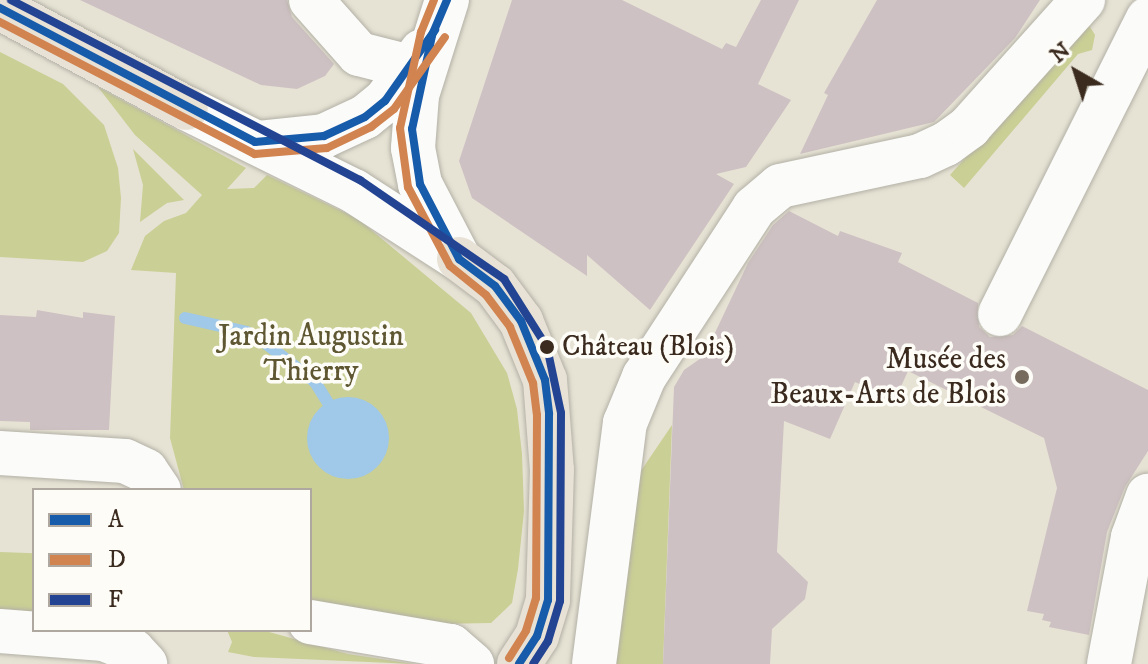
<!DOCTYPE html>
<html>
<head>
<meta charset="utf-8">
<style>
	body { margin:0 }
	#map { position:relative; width:1148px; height:664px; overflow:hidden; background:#e6e3d4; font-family:"IM FELL DW Pica",serif }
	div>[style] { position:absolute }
	.green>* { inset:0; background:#cacf95; transform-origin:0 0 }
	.water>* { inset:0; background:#9fc8e9 }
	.round { border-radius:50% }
	.stream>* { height:12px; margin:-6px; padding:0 6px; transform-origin:6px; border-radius:6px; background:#9fc8e9 }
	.building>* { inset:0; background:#cec1c3 }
	.roads { filter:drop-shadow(0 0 2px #b3b0a6) drop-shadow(0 0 2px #b3b0a6) }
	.minor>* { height:44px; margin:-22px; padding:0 22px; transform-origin:22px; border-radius:22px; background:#fbfbf9 }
	.major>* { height:44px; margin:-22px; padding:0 22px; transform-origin:22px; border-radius:22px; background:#e8e1d5 }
	.bus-1>* { height:8px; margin:-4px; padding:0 4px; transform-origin:4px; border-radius:4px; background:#175bab }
	.bus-2>* { height:8px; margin:-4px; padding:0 4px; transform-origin:4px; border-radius:4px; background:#d18350 }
	.bus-3>* { height:8px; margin:-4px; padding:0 4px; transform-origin:4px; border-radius:4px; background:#234393 }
	.dots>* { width:22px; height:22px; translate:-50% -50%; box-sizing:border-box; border:4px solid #fdfcf7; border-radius:50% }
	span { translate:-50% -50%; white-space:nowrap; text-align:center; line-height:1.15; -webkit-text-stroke:7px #fdfcf7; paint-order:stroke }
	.bus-label { font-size:28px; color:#3b2a1e }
	.left { translate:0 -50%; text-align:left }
	.park-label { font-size:30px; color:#5f5732 }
	.poi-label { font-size:30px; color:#3b2a1e }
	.right { translate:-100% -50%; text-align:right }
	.legend { position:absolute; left:32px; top:488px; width:280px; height:144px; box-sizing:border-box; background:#fdfcf7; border:2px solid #afa8a0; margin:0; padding:10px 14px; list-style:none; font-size:24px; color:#3b2a1e }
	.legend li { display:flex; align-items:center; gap:16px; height:40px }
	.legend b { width:40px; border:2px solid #afa8a0 }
	.north { position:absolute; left:1036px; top:32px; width:80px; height:80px; -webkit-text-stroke:6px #fdfcf7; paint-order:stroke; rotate:321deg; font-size:22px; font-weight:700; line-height:32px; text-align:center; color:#3b2a1e }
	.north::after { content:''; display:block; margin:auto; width:28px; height:36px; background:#3b2a1e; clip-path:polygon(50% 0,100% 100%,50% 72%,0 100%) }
</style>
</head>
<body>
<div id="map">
	<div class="green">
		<div style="clip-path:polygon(1087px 22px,1095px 35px,1092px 50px,1078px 54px,964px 188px,950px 175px)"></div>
		<div style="clip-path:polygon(0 52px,63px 84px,104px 125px,118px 168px,121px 198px,119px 233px,107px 251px,83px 262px,0 257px)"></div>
		<div style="clip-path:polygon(98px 87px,246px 168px,227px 189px,254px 188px,267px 175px,358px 219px,471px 313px,507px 373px,517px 409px,522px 454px,524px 511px,518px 569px,512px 603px,491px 623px,436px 624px,310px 601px,310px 490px,184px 490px,170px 438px,176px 273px,131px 270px,145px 236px,164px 221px,186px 213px,202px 195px,135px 135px)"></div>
		<div style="clip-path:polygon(133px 149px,184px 200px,167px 203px,140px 222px,143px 185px)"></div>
		<div style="clip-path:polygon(672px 425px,663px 664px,609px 664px,632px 484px)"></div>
		<div style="left:0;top:552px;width:34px;height:65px;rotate:2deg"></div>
		<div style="clip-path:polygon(227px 630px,262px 630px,348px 654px,414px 664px,254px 657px,228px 652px,232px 642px)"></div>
	</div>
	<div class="water">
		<div class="round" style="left:307px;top:397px;width:82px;height:82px"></div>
	</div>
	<div class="stream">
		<div style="left:185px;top:318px;width:64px;rotate:12.7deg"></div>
		<div style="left:264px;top:342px;width:65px;rotate:38.1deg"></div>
		<div style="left:315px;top:382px;width:39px;rotate:58deg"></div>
	</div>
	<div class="building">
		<div style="clip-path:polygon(80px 0,287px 0,292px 17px,334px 64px,325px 76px,297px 89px,261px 85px)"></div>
		<div style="clip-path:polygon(512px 0,622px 0,722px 49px,726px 43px,736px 47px,761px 0,799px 0,758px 84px,791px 100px,746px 167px,716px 174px,734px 184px,650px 310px,587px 255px,587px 276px,472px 198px,459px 161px)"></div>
		<div style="clip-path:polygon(877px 0,1040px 0,1015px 38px,934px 122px,800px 154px,828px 95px,824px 93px)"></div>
		<div style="clip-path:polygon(789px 211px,838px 236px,840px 231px,902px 253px,898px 262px,978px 303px,979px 327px,990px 337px,1013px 335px,1022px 326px,1148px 390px,1148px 451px,1125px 487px,1107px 532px,1089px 635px,1049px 627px,1051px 622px,1042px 620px,1044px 614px,1027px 611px,1057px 488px,1044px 438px,908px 371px,895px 400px,855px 382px,830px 439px,784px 421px,777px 552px,808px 582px,805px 599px,772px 629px,770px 664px,663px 664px,674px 387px,684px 370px,704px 356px,748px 263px,773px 225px)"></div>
		<div style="clip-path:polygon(37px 310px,83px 318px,83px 312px,115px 316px,109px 430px,30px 430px,30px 422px,0 421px,0 315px,36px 317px)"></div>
	</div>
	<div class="roads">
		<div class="minor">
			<div style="left:311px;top:0;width:72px;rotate:48.4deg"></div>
			<div style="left:359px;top:54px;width:53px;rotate:14.3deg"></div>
			<div style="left:447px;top:0;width:100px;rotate:107.5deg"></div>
			<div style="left:417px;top:95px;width:53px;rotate:94.3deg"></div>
			<div style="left:413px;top:148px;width:37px;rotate:79deg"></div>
			<div style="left:420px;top:184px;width:80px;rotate:62.5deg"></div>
			<div style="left:186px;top:108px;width:187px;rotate:26.3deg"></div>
			<div style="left:354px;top:191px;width:125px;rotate:32.9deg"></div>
			<div style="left:259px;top:143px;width:65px;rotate:-6.1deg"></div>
			<div style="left:324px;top:136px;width:45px;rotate:-24.9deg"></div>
			<div style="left:365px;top:117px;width:26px;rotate:-39deg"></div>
			<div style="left:385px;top:101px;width:62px;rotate:-53.5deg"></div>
			<div style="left:1000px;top:314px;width:330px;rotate:-63.4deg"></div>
			<div style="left:0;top:453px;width:125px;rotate:3.7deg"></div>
			<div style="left:125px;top:461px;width:23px;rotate:25deg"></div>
			<div style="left:146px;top:471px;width:23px;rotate:56deg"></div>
			<div style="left:310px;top:622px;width:143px;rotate:9.7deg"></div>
			<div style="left:451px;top:646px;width:28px;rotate:41deg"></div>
			<div style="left:0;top:631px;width:104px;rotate:4.4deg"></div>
			<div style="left:104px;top:639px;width:31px;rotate:22deg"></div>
			<div style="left:133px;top:651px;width:18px;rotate:47deg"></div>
			<div style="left:594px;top:664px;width:243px;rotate:-82.7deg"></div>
			<div style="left:625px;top:423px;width:50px;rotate:-67.6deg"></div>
			<div style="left:644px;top:377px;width:202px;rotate:-56.9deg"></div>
			<div style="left:754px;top:208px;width:34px;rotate:-40deg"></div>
			<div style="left:780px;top:186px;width:143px;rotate:-12.1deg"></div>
			<div style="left:920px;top:156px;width:29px;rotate:-25deg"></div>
			<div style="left:946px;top:144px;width:29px;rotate:-36deg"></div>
			<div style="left:969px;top:127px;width:171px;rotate:-48.1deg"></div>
			<div style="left:1109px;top:664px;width:129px;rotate:-79.3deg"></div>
			<div style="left:1133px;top:537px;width:44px;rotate:-69.9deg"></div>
		</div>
		<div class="major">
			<div style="left:0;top:8px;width:211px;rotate:28.3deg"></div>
			<div style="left:459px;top:259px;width:45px;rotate:36.9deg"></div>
			<div style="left:495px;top:286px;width:44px;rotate:53.4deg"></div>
			<div style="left:521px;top:321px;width:64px;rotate:67.9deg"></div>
			<div style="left:545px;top:380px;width:90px;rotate:85.6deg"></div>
			<div style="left:552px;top:470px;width:130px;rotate:91.8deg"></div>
			<div style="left:548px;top:600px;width:38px;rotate:107deg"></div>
			<div style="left:537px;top:636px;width:33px;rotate:123deg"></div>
		</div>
	</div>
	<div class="bus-1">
		<div style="left:447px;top:0;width:39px;rotate:113deg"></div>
		<div style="left:432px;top:36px;width:95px;rotate:102.1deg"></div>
		<div style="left:412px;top:129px;width:56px;rotate:81.7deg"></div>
		<div style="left:420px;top:184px;width:85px;rotate:62.5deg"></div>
		<div style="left:459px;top:259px;width:45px;rotate:36.9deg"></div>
		<div style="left:495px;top:286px;width:44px;rotate:53.4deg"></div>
		<div style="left:521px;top:321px;width:64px;rotate:67.9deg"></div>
		<div style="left:545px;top:380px;width:34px;rotate:83deg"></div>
		<div style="left:549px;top:414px;width:186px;rotate:90.3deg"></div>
		<div style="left:548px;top:600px;width:38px;rotate:107deg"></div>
		<div style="left:537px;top:636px;width:33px;rotate:123deg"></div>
		<div style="left:0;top:8px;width:288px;rotate:27.7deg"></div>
		<div style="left:255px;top:142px;width:69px;rotate:-5deg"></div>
		<div style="left:324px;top:136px;width:45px;rotate:-24.9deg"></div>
		<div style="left:365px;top:117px;width:26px;rotate:-39deg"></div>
		<div style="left:385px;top:101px;width:87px;rotate:-54.8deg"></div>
	</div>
	<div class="bus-2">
		<div style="left:434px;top:0;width:35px;rotate:112deg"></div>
		<div style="left:421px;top:32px;width:98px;rotate:102.3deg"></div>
		<div style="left:400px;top:128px;width:60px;rotate:82.3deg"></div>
		<div style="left:408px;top:187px;width:89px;rotate:62deg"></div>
		<div style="left:450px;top:266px;width:46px;rotate:38.9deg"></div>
		<div style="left:486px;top:295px;width:40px;rotate:53deg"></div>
		<div style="left:510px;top:327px;width:61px;rotate:67.7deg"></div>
		<div style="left:533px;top:383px;width:32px;rotate:83deg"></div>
		<div style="left:537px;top:415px;width:183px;rotate:90.3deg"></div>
		<div style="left:536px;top:598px;width:34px;rotate:107deg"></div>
		<div style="left:526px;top:631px;width:32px;rotate:122deg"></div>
		<div style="left:0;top:22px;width:287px;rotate:27.4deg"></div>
		<div style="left:255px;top:154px;width:72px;rotate:-4.8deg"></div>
		<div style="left:327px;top:148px;width:49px;rotate:-25.5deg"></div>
		<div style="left:371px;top:127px;width:29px;rotate:-38deg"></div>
		<div style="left:394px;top:109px;width:88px;rotate:-54.7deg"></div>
	</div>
	<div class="bus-3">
		<div style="left:11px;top:0;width:393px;rotate:27.3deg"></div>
		<div style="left:360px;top:180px;width:175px;rotate:34.5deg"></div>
		<div style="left:504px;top:279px;width:80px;rotate:57.7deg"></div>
		<div style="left:547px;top:347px;width:67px;rotate:78deg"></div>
		<div style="left:561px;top:413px;width:188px;rotate:90.3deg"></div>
		<div style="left:560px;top:601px;width:42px;rotate:106.7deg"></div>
		<div style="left:548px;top:641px;width:27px;rotate:123deg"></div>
	</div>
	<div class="dots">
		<div style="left:547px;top:347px;background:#3b2a1e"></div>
		<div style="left:1022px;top:377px;background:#776b5e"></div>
	</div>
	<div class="bus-label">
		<span class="left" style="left:562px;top:347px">Château (Blois)</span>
	</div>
	<div class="park-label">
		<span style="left:311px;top:354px">Jardin Augustin<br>Thierry</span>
	</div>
	<div class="poi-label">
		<span class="right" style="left:1006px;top:377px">Musée des<br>Beaux-Arts de Blois</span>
	</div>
	<ul class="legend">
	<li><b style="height:10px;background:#175bab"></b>A</li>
	<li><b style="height:10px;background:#d18350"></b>D</li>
	<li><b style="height:10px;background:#234393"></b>F</li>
	</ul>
	<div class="north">N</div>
</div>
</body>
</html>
